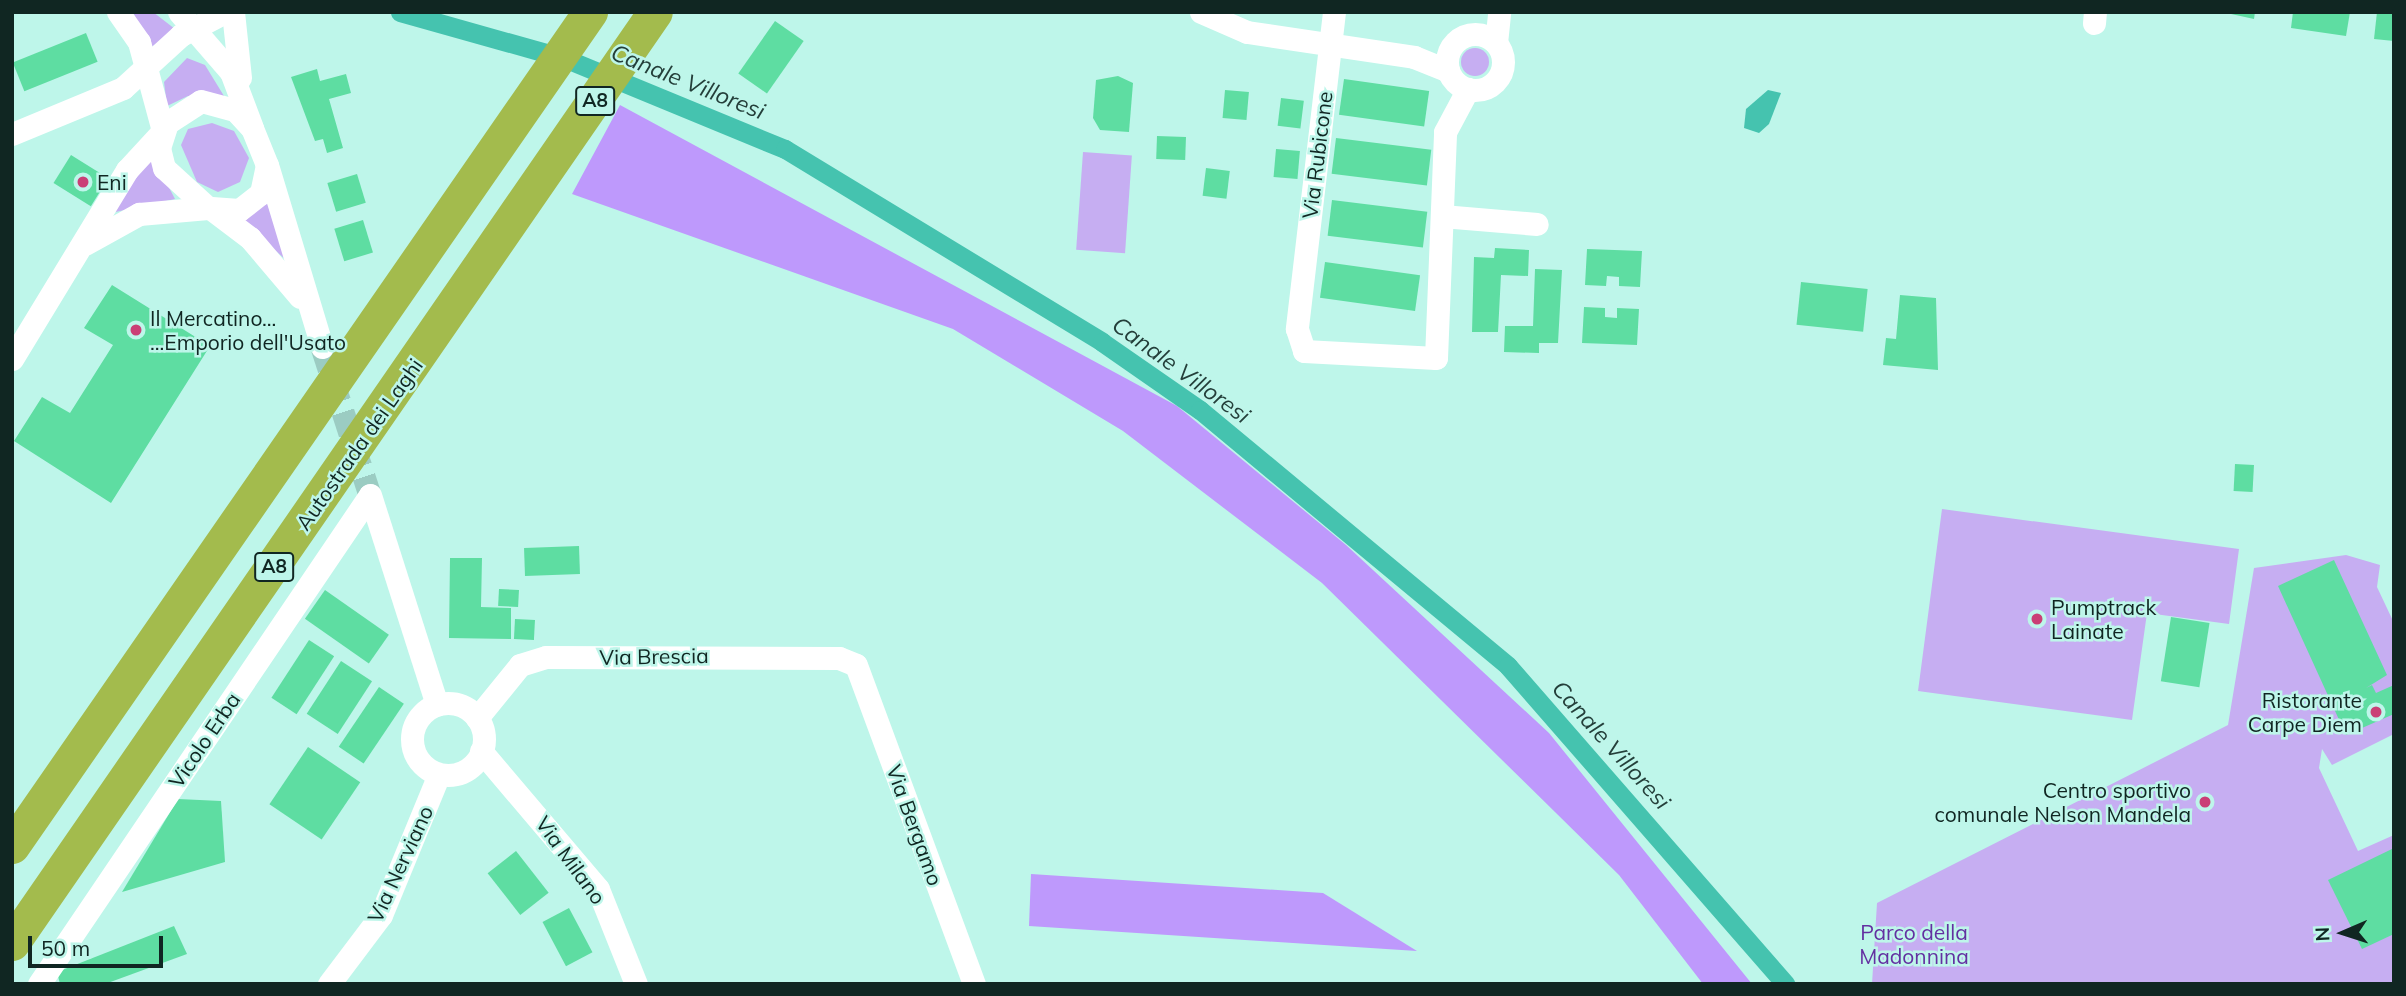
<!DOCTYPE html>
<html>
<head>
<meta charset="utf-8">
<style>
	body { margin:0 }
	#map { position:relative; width:2406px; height:996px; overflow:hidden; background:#bef6ea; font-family:Mulish,sans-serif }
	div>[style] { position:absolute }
	.green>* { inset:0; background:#c6aef2; transform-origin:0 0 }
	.round { border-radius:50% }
	.forest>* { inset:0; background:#be99fc }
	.water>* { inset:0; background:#45c3af }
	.canal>* { height:19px; margin:-9.5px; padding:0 9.5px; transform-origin:9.5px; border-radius:9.5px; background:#45c3af }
	.building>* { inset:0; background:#5edda2; transform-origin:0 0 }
	.minor-tunnel>* { height:23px; margin-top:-11.5px; transform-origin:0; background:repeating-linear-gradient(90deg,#9bccc2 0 23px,transparent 0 34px) }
	.minor>* { height:23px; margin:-11.5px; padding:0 11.5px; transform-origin:11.5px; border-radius:11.5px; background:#fff }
	.minor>.ring { margin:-11.5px; padding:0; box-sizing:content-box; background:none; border:23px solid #fff; border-radius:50% }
	.highway>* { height:35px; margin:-17.5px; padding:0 17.5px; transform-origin:17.5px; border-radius:17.5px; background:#a3bb4d }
	.dots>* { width:19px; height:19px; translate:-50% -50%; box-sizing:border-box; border:4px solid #bef6ea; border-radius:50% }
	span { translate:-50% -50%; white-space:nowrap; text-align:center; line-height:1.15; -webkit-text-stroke:5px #bef6ea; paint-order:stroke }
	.shield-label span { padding:2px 5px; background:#bef6ea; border:2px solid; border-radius:5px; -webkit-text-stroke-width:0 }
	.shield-label { font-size:19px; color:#102622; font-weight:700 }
	.street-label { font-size:21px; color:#102622 }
	.poi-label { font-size:21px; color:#102622 }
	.left { translate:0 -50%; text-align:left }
	.right { translate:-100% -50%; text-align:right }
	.park-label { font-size:21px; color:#6330a1 }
	.water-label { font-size:23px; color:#243f3a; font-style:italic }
	.frame { position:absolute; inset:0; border:14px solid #102622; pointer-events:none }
	.north { position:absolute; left:2308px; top:898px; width:70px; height:70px; -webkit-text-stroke:5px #bef6ea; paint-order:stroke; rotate:267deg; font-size:19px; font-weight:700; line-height:28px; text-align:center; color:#102622 }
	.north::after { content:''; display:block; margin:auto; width:24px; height:32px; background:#102622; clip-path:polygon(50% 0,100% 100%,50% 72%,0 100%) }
	.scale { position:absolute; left:28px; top:936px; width:135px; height:32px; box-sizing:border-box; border:4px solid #102622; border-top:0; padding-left:9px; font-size:21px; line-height:24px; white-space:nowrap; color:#102622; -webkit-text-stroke:5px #bef6ea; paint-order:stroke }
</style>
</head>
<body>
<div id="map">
	<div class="green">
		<div style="clip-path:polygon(133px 12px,153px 12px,175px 29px,149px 49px)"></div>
		<div class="round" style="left:1461px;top:48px;width:28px;height:28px"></div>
		<div style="clip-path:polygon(187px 58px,205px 65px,224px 96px,188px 96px,167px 106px,164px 82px)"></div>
		<div style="clip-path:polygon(212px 123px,234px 131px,249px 158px,240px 182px,218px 192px,197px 182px,181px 145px,188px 129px)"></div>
		<div style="clip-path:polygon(150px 151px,175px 199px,111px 213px)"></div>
		<div style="left:1083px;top:152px;width:49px;height:98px;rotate:4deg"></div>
		<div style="clip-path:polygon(266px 199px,285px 259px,239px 219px)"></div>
		<div style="clip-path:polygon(1942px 509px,2239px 549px,2229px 624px,2147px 613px,2132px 720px,1918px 691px)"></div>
		<div style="clip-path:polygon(2346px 555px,2380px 565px,2377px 587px,2394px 623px,2394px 734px,2332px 765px,2322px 749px,2319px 768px,2358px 851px,2394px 835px,2394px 984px,1872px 984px,1877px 903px,2228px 725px,2254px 568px)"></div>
	</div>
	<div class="forest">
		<div style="clip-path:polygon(620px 105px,1177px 406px,1346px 545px,1549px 733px,1752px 984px,1703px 984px,1619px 875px,1322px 583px,1123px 431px,953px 329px,572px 194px)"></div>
		<div style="clip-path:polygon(1031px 874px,1323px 893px,1417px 951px,1029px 926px)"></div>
	</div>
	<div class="water">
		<div style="clip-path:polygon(1768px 90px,1781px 93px,1769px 124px,1759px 133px,1744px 128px,1746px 109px)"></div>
	</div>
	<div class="canal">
		<div style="left:400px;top:12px;width:170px;rotate:15.7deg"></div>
		<div style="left:564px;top:58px;width:239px;rotate:22.4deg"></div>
		<div style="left:785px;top:149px;width:371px;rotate:31.3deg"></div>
		<div style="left:1102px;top:342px;width:119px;rotate:34.8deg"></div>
		<div style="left:1200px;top:410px;width:400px;rotate:39.7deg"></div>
		<div style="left:1508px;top:666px;width:422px;rotate:48.9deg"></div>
	</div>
	<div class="building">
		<div style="clip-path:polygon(2222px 12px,2255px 12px,2254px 19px)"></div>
		<div style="clip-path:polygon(2293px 12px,2350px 12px,2346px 36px,2291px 28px)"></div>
		<div style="clip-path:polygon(2377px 12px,2394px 12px,2394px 41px,2374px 39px)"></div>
		<div style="left:775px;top:21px;width:35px;height:64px;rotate:35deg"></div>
		<div style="left:86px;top:33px;width:31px;height:79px;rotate:68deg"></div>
		<div style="clip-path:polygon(317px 69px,320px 81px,346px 74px,351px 93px,329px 99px,343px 148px,327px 153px,323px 139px,315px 141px,291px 77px)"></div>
		<div style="clip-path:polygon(1118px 76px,1133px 83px,1129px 132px,1100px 130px,1093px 118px,1096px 80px)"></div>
		<div style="left:1344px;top:79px;width:86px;height:36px;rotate:8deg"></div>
		<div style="left:1225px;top:90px;width:24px;height:28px;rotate:5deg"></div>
		<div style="left:1281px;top:98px;width:23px;height:28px;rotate:7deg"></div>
		<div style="left:1157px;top:136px;width:29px;height:23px;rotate:2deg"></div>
		<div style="left:1336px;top:138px;width:96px;height:36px;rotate:7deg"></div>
		<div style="left:1276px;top:149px;width:24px;height:28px;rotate:5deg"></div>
		<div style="left:71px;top:155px;width:44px;height:33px;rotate:32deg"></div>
		<div style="left:1206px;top:168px;width:24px;height:28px;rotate:7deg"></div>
		<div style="left:357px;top:174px;width:30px;height:31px;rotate:73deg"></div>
		<div style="left:1332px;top:200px;width:96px;height:36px;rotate:7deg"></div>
		<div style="left:363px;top:220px;width:34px;height:30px;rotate:73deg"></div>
		<div style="clip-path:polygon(1495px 248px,1529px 250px,1528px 276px,1501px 275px,1498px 332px,1472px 332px,1474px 257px,1494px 258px)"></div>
		<div style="clip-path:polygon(1587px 249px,1642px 251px,1640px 287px,1619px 286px,1619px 277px,1607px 276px,1606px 286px,1585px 285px)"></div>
		<div style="left:1325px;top:262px;width:96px;height:36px;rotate:8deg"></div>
		<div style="clip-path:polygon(1535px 269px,1562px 270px,1558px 343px,1539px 343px,1539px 353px,1504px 352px,1505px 326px,1533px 326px)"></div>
		<div style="left:1801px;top:282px;width:67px;height:43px;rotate:6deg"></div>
		<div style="clip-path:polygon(112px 285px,210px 346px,111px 503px,14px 441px,42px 397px,70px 413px,113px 345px,84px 328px)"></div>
		<div style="clip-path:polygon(1900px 295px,1936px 298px,1938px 370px,1883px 365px,1886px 338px,1896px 339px)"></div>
		<div style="clip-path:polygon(1584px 307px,1605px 308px,1605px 317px,1617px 318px,1617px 308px,1639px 309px,1637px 345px,1582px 343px)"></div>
		<div style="left:2235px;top:464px;width:19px;height:27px;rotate:3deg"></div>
		<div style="left:579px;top:546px;width:28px;height:55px;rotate:88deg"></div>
		<div style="clip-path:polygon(450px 558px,482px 558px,481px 607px,511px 608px,511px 639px,449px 638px)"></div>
		<div style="clip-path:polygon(2334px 560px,2387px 675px,2366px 688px,2372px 685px,2376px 693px,2394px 685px,2394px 714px,2346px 735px,2278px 586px)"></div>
		<div style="left:499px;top:589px;width:20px;height:17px;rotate:3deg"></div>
		<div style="left:325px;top:590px;width:78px;height:35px;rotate:35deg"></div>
		<div style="left:2171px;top:617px;width:39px;height:65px;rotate:9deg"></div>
		<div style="left:515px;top:619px;width:20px;height:20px;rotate:3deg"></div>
		<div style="left:309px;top:640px;width:30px;height:69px;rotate:33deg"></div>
		<div style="left:341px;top:661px;width:37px;height:63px;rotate:33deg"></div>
		<div style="left:379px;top:687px;width:30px;height:72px;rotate:34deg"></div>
		<div style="left:308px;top:747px;width:63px;height:69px;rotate:34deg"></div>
		<div style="clip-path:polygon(178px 799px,221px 801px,225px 862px,122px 892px)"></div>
		<div style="clip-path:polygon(2394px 848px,2394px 934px,2362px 949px,2328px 880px)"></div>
		<div style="left:516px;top:851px;width:53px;height:36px;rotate:52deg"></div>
		<div style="left:569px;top:908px;width:50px;height:30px;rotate:62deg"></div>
		<div style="clip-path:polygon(174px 926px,187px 954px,105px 984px,60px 984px,57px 972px)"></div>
	</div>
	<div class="minor-tunnel">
		<div style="left:322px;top:347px;width:156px;rotate:72deg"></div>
	</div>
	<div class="minor">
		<div style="left:118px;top:12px;width:37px;rotate:55deg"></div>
		<div style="left:139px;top:42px;width:92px;rotate:74.9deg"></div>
		<div style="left:179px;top:12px;width:79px;rotate:49.1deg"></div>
		<div style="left:231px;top:72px;width:57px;rotate:69.3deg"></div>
		<div style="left:233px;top:12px;width:66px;rotate:83.9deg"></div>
		<div style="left:1201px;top:12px;width:50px;rotate:23.5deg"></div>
		<div style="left:1247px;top:32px;width:169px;rotate:8.5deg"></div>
		<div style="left:1414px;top:57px;width:37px;rotate:22deg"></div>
		<div style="left:1334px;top:12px;width:319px;rotate:96.7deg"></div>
		<div style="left:1297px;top:329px;width:23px;rotate:72deg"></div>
		<div style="left:1304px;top:351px;width:132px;rotate:3deg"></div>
		<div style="left:1436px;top:358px;width:226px;rotate:-87.7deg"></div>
		<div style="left:1445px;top:132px;width:49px;rotate:-61.9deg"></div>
		<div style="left:2094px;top:23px;width:11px;rotate:-85deg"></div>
		<div class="ring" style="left:1447px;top:34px;width:33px;height:33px"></div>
		<div style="left:1496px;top:43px;width:31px;rotate:-84deg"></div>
		<div style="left:201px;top:101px;width:35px;rotate:15deg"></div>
		<div style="left:235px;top:110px;width:25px;rotate:47deg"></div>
		<div style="left:252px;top:128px;width:40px;rotate:68deg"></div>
		<div style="left:267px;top:165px;width:29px;rotate:102deg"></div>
		<div style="left:261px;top:193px;width:28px;rotate:142deg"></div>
		<div style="left:239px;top:210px;width:31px;rotate:-176deg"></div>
		<div style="left:208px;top:208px;width:59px;rotate:-137.7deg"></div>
		<div style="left:164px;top:168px;width:21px;rotate:-104deg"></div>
		<div style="left:159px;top:148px;width:26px;rotate:-72deg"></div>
		<div style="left:167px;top:123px;width:40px;rotate:-32.9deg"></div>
		<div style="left:12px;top:134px;width:120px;rotate:-22.5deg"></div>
		<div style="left:123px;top:88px;width:79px;rotate:-42.4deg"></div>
		<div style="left:181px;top:35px;width:50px;rotate:-27.6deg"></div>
		<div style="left:268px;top:168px;width:187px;rotate:73.2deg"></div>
		<div style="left:213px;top:210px;width:46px;rotate:37.1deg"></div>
		<div style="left:250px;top:238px;width:77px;rotate:49.7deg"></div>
		<div style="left:1442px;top:216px;width:95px;rotate:4.8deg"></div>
		<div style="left:85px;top:244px;width:62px;rotate:-29.1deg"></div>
		<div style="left:139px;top:214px;width:69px;rotate:-5deg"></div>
		<div style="left:12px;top:359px;width:221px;rotate:-58.7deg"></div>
		<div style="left:127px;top:170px;width:53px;rotate:-47.3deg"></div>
		<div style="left:370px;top:495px;width:220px;rotate:72.3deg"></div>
		<div class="ring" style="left:412px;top:703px;width:49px;height:49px"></div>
		<div style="left:477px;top:718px;width:68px;rotate:-50.9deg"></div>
		<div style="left:520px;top:665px;width:27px;rotate:-17deg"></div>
		<div style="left:546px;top:657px;width:293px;rotate:0.2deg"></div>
		<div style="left:839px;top:658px;width:18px;rotate:22deg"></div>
		<div style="left:856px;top:665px;width:340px;rotate:69.7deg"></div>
		<div style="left:481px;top:751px;width:181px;rotate:49.7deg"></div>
		<div style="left:598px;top:889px;width:102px;rotate:68.2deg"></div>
		<div style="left:39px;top:984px;width:590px;rotate:-55.91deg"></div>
		<div style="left:329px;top:984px;width:86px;rotate:-53deg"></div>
		<div style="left:381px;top:915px;width:152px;rotate:-67.6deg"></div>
	</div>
	<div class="highway">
		<div style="left:12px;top:846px;width:1015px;rotate:-55.28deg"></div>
		<div style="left:12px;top:943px;width:1131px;rotate:-55.37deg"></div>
	</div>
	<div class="dots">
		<div style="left:83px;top:182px;background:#ca3f76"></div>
		<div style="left:136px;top:330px;background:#ca3f76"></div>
		<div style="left:2037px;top:619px;background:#ca3f76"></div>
		<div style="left:2376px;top:712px;background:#ca3f76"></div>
		<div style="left:2205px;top:802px;background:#ca3f76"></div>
	</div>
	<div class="shield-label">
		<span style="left:595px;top:101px">A8</span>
		<span style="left:274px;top:567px">A8</span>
	</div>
	<div class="street-label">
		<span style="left:1317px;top:155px;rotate:-83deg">Via Rubicone</span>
		<span style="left:359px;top:444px;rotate:-55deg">Autostrada dei Laghi</span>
		<span style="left:654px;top:656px;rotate:-1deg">Via Brescia</span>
		<span style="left:204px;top:740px;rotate:-56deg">Vicolo Erba</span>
		<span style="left:915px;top:825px;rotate:70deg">Via Bergamo</span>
		<span style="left:571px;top:860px;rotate:54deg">Via Milano</span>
		<span style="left:400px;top:864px;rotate:-65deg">Via Nerviano</span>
	</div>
	<div class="poi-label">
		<span class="left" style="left:97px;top:182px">Eni</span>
		<span class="left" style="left:150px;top:330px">Il Mercatino...<br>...Emporio dell'Usato</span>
		<span class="left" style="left:2051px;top:619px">Pumptrack<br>Lainate</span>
		<span class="right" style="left:2362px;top:712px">Ristorante<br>Carpe Diem</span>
		<span class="right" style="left:2191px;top:802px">Centro sportivo<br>comunale Nelson Mandela</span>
	</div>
	<div class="park-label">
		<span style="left:1914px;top:944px">Parco della<br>Madonnina</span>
	</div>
	<div class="water-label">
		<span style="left:688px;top:82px;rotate:22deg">Canale Villoresi</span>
		<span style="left:1181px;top:370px;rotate:36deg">Canale Villoresi</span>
		<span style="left:1611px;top:745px;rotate:48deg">Canale Villoresi</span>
	</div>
	<div class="frame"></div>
	<div class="north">N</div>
	<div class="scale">50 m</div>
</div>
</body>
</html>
